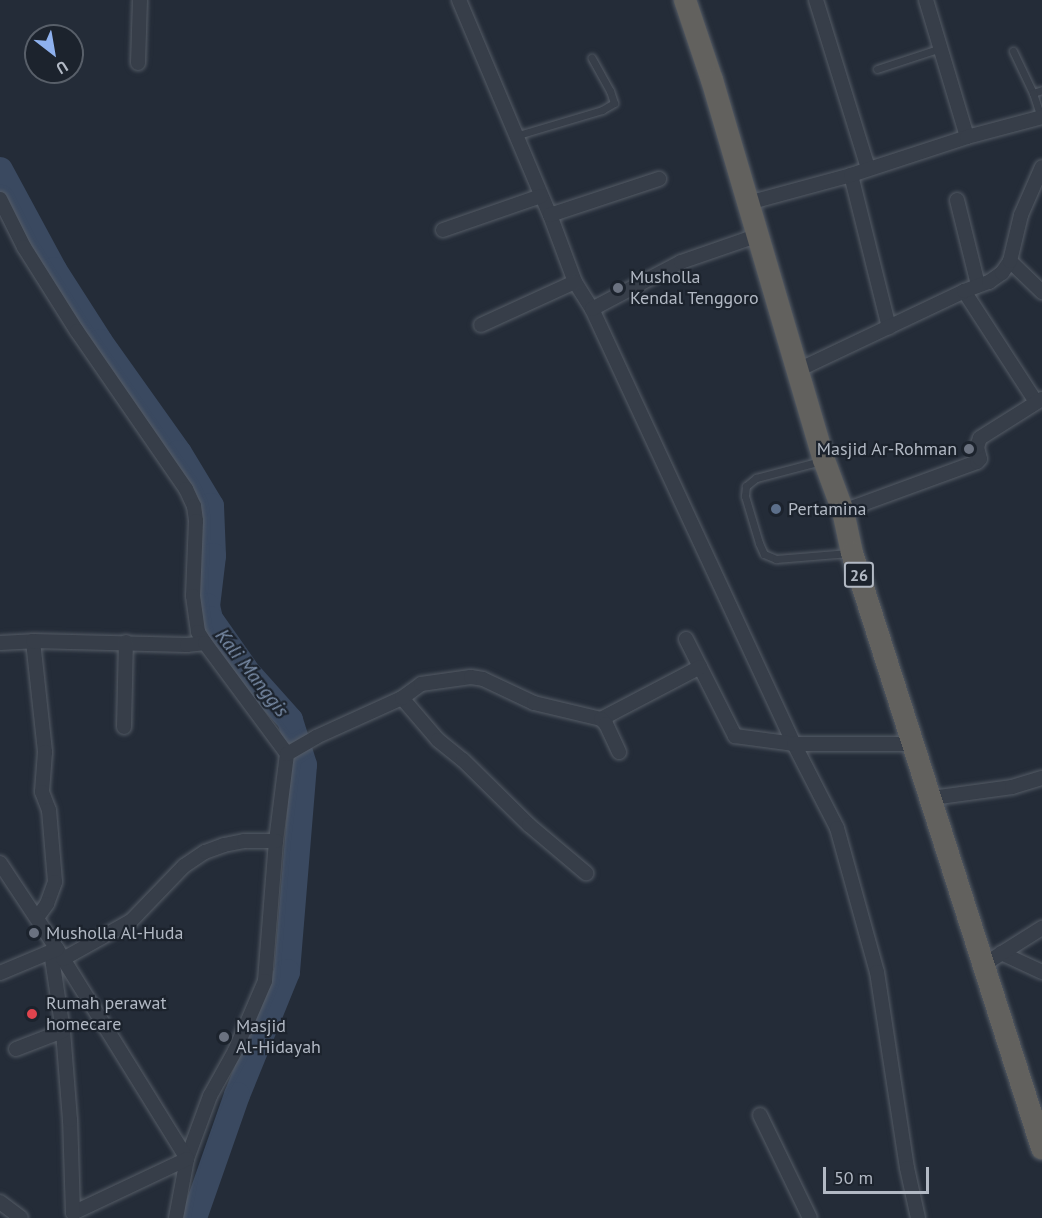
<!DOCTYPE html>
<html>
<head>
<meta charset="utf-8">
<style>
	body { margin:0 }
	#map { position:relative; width:1042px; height:1218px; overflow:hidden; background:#242c38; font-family:"PT Sans",sans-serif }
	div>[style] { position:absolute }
	.river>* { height:26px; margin:-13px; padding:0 13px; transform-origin:13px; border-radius:13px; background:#3a4960 }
	.roads { filter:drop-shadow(0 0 2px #555c66) drop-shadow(0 0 2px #555c66) }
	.service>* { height:7px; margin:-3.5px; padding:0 3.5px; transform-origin:3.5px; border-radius:3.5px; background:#373e49 }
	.minor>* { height:14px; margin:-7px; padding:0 7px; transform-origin:7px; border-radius:7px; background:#373e49 }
	.trunk>* { height:22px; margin:-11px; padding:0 11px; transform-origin:11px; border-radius:11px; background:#62615e }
	.dots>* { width:16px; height:16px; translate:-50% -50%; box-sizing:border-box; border:3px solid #1c232d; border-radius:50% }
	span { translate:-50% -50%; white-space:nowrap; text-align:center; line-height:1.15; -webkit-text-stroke:4.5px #1c232d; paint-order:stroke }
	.shield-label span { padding:2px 4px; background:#1c232d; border:2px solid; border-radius:4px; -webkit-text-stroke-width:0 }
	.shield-label { font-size:16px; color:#b2b9c4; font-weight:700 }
	.poi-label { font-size:18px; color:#b2b9c4 }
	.left { translate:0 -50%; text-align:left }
	.right { translate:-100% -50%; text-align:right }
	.water-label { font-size:20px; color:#7c8faa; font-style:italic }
	.north { position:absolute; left:24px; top:24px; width:60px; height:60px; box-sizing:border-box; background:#1c232d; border:2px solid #585f69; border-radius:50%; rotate:149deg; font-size:16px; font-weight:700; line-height:24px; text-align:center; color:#b2b9c4 }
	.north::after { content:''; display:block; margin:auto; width:21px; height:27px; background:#8eb1ee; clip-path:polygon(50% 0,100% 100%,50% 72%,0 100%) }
	.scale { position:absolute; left:823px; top:1167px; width:106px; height:27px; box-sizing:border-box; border:3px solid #b2b9c4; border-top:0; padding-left:8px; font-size:18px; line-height:21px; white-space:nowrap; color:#b2b9c4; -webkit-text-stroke:4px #1c232d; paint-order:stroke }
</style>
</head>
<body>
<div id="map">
	<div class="river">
		<div style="left:0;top:170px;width:114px;rotate:61.6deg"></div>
		<div style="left:54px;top:270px;width:85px;rotate:57.4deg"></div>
		<div style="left:100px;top:342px;width:136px;rotate:54.6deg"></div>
		<div style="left:179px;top:453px;width:62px;rotate:58.9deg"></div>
		<div style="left:211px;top:506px;width:50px;rotate:87.7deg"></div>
		<div style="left:213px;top:556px;width:50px;rotate:96.8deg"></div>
		<div style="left:207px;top:606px;width:13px;rotate:77deg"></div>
		<div style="left:210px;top:619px;width:66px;rotate:54.9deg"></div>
		<div style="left:248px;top:673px;width:63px;rotate:48.2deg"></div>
		<div style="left:290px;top:720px;width:47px;rotate:72.7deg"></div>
		<div style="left:304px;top:765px;width:208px;rotate:94.7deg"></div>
		<div style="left:287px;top:972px;width:133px;rotate:112.1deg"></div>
		<div style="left:237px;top:1095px;width:130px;rotate:109.3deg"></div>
	</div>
	<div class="roads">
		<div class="service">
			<div style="left:1013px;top:51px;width:47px;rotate:64.5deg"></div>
			<div style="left:1033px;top:93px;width:9px;rotate:-18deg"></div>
			<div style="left:877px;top:69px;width:64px;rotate:-18.2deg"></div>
			<div style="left:1033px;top:93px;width:25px;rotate:72deg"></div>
			<div style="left:515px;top:136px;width:91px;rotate:-16.6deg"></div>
			<div style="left:602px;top:110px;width:14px;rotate:-30deg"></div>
			<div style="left:614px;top:103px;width:13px;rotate:-108deg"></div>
			<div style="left:610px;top:91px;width:38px;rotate:-119deg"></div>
			<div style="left:821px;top:461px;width:67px;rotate:165.3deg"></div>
			<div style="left:756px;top:478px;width:13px;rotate:141deg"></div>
			<div style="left:746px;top:486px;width:10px;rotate:96deg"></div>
			<div style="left:745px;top:496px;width:49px;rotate:73.4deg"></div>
			<div style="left:759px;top:543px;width:12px;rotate:66deg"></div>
			<div style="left:764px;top:554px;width:13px;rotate:23deg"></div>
			<div style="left:776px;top:559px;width:73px;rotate:-4.7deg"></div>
		</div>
		<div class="minor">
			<div style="left:459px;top:0;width:233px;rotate:67.1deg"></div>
			<div style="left:550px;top:215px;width:72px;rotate:69.5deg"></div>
			<div style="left:575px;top:282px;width:32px;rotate:58deg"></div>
			<div style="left:592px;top:309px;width:480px;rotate:65.1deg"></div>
			<div style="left:794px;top:744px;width:94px;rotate:62.9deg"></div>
			<div style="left:837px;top:828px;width:149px;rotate:74.5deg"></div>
			<div style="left:877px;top:972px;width:198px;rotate:81.3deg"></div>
			<div style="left:907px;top:1168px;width:51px;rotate:77.6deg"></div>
			<div style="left:816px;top:0;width:176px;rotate:72.8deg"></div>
			<div style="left:926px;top:0;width:143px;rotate:73.3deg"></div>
			<div style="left:138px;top:63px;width:63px;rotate:-88.2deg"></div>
			<div style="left:851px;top:175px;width:157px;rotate:76deg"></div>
			<div style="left:0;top:199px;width:54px;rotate:63.4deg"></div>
			<div style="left:24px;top:247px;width:99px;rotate:57.8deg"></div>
			<div style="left:77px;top:331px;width:192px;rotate:55.4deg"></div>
			<div style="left:186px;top:489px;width:19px;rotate:65deg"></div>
			<div style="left:194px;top:506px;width:15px;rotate:82deg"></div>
			<div style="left:196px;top:521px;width:75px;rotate:92.3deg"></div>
			<div style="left:193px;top:596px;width:36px;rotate:82deg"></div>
			<div style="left:198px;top:632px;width:13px;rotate:58deg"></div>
			<div style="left:957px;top:200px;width:88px;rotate:76.1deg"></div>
			<div style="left:748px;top:203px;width:107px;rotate:-15.2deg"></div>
			<div style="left:851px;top:175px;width:122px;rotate:-18.1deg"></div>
			<div style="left:967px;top:137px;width:78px;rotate:-14.9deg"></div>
			<div style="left:550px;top:215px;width:115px;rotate:-18.3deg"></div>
			<div style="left:443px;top:230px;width:104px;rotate:-19.1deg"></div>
			<div style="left:1010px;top:261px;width:45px;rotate:44.1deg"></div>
			<div style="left:964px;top:291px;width:132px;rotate:57deg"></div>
			<div style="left:592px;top:309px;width:101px;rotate:-27.8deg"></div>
			<div style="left:681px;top:262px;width:79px;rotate:-19.1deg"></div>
			<div style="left:481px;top:325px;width:103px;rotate:-24.6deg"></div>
			<div style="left:798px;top:370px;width:184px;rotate:-25.4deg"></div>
			<div style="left:964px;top:291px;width:27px;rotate:-20deg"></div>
			<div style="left:989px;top:282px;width:16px;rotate:-35deg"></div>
			<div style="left:1002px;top:273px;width:14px;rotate:-56deg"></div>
			<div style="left:1010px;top:261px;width:47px;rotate:-76.6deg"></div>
			<div style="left:1021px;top:215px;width:52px;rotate:-66.4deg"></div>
			<div style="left:843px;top:511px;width:143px;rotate:-20.1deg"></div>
			<div style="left:977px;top:462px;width:4px;rotate:-45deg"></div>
			<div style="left:980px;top:459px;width:12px;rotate:-104deg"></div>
			<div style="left:977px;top:447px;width:9px;rotate:-72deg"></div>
			<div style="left:980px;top:438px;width:73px;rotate:-32.2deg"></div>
			<div style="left:686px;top:639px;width:109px;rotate:63.2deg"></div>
			<div style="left:735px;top:736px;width:60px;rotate:7.7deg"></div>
			<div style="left:794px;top:744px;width:118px"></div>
			<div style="left:33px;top:641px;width:112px;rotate:83.8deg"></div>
			<div style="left:45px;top:752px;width:40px;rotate:94.3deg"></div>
			<div style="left:42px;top:792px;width:19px;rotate:69deg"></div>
			<div style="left:49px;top:810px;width:72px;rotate:85.2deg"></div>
			<div style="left:55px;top:882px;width:23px;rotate:110deg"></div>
			<div style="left:47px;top:904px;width:17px;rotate:126deg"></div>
			<div style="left:0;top:643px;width:33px;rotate:-3deg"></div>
			<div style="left:33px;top:641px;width:154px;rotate:1.5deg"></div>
			<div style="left:187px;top:645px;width:18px;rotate:-6deg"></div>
			<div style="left:205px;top:643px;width:138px;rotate:53.5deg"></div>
			<div style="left:287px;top:754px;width:88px;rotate:97.2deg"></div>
			<div style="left:276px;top:841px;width:140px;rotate:94.5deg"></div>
			<div style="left:265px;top:981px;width:76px;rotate:113.2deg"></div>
			<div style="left:235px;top:1051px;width:51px;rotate:119.1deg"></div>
			<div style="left:210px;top:1096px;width:67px;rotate:110.1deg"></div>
			<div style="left:187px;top:1159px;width:60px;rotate:100.6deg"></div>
			<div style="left:402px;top:698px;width:55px;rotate:49.4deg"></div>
			<div style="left:438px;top:740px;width:32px;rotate:39deg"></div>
			<div style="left:463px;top:760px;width:93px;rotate:44.6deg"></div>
			<div style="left:529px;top:825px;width:75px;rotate:40.1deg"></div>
			<div style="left:601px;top:719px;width:112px;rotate:-27.7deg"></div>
			<div style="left:124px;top:727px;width:85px;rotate:-88.7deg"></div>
			<div style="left:287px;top:754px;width:34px;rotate:-30deg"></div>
			<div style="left:316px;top:737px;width:94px;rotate:-24.4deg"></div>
			<div style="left:402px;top:698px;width:24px;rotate:-36deg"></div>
			<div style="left:421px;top:684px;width:50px;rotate:-8deg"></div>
			<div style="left:471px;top:677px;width:12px;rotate:9deg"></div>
			<div style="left:483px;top:679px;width:56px;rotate:25.2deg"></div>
			<div style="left:534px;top:703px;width:69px;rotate:13.4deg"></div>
			<div style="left:601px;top:719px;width:7px;rotate:45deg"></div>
			<div style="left:606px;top:724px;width:31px;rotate:65deg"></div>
			<div style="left:932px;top:798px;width:81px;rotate:-7.8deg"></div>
			<div style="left:1012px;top:787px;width:31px;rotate:-17deg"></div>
			<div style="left:0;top:863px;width:103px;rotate:56.5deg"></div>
			<div style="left:57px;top:949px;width:247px;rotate:58.2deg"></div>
			<div style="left:187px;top:1159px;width:126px;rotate:154.7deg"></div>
			<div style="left:73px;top:1213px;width:93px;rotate:-91.8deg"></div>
			<div style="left:70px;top:1120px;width:89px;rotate:-94.5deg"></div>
			<div style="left:63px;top:1031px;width:80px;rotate:-98.6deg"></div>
			<div style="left:1001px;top:953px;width:45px;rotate:24.9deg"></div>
			<div style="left:63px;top:959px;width:78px;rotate:-29.2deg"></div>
			<div style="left:131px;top:921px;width:76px;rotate:-46.1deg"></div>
			<div style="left:184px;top:866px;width:25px;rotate:-34deg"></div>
			<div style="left:205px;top:852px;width:20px;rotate:-20deg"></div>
			<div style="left:224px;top:845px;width:20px;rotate:-11deg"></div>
			<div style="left:244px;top:841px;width:32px"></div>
			<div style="left:983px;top:965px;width:70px;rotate:-32.1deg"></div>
			<div style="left:0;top:973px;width:62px;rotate:-22.8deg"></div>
			<div style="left:16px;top:1049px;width:50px;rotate:-21deg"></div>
			<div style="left:760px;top:1115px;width:114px;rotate:64.1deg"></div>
			<div style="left:0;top:1202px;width:26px;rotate:37deg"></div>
		</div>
		<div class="trunk">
			<div style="left:685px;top:0;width:84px;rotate:71.4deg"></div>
			<div style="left:712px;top:80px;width:396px;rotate:73.6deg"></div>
			<div style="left:824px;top:460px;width:54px;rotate:69.6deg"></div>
			<div style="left:843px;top:511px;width:43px;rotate:77.9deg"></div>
			<div style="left:852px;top:553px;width:625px;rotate:72.29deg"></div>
		</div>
	</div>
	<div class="dots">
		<div style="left:618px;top:288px;background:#6b7280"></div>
		<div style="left:969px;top:449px;background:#6b7280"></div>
		<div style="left:776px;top:509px;background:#5c6f8a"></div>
		<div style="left:34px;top:933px;background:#6b7280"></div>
		<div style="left:32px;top:1014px;background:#e0444e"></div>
		<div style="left:224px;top:1037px;background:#6b7280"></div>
	</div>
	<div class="shield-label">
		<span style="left:859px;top:575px">26</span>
	</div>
	<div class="poi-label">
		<span class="left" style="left:630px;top:288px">Musholla<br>Kendal Tenggoro</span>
		<span class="right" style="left:957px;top:449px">Masjid Ar-Rohman</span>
		<span class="left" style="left:788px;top:509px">Pertamina</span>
		<span class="left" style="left:46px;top:933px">Musholla Al-Huda</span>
		<span class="left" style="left:46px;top:1014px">Rumah perawat<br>homecare</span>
		<span class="left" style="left:236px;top:1037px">Masjid<br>Al-Hidayah</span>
	</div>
	<div class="water-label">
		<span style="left:252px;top:673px;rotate:52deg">Kali Manggis</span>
	</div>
	<div class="north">U</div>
	<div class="scale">50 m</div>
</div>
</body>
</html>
